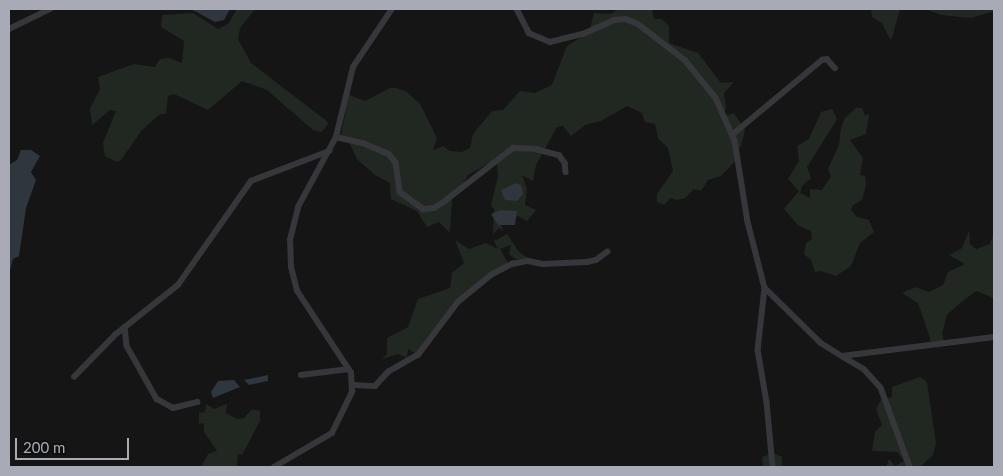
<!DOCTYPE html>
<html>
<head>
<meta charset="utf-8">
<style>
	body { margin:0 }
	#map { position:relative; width:1003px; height:476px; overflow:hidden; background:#151516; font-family:Lato,sans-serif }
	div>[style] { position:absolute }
	.green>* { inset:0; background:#212822 }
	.water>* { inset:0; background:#2f363d }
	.minor>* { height:5.5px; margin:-2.75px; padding:0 2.75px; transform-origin:2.75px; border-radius:2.75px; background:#36373b }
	span { translate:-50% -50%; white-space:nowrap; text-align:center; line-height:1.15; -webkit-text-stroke:4px #101011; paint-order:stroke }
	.frame { position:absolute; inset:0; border:10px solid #a8abb5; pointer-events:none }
	.scale { position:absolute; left:15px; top:438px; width:114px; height:22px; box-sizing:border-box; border:2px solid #a8abb5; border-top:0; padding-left:6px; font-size:15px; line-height:18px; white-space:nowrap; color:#a8abb5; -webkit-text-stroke:4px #101011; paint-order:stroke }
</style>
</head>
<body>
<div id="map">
	<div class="green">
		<div style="clip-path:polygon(237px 9px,255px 9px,240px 28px,238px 39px,251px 63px,324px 119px,328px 123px,325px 128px,321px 132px,313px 130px,267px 90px,242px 81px,208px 110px,174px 94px,168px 96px,166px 114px,160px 114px,142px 130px,121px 160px,117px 162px,105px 156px,103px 143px,116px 111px,110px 110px,92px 125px,90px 109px,100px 89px,98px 77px,134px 64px,155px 67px,160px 59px,169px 58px,182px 63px,184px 41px,161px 27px,162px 15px,193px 13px,218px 29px,228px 24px)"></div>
		<div style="clip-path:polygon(620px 9px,652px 9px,654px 19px,662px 19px,669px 26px,669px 43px,698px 53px,721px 83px,734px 82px,724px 93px,726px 108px,722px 117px,734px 113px,745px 130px,740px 149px,734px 140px,732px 143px,738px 158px,721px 176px,708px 180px,701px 191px,694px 189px,685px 198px,677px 200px,670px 198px,664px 205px,657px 202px,657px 194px,673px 171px,668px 148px,658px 138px,655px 124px,645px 122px,642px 113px,627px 106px,601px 121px,585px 125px,571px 136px,563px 126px,557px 127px,536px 165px,533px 181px,522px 175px,527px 189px,525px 205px,536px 210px,527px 221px,518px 216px,500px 222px,503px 231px,499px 228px,493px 234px,494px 209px,491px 205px,498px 176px,497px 163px,491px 162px,468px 175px,452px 200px,450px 233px,439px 222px,427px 227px,417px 211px,391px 199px,390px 183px,375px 175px,357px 159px,348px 140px,341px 135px,349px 95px,365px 101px,390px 88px,396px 88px,407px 92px,420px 104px,437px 138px,433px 150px,443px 146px,450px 151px,462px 152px,470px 148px,473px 134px,492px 111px,503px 110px,520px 91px,535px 93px,552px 85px,567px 46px,589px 32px,594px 13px,610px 14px)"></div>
		<div style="clip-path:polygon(871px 9px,900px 9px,892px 38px,890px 39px,882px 23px,872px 17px)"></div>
		<div style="clip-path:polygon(926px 9px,994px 9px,994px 11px,971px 18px,941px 15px)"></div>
		<div style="clip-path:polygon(856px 108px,862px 108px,865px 116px,869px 114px,866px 134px,850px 140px,863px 158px,860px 175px,865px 176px,866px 185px,862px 200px,853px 205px,851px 210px,857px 217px,869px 220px,874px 232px,860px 243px,851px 266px,836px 276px,821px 271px,815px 272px,811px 260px,804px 254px,806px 243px,812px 239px,811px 231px,799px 226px,784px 209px,799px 191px,788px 179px,799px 161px,797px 146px,809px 139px,821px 112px,832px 109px,837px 119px,807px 167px,811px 178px,802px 186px,800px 193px,810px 198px,810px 189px,822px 190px,831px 176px,828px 169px,839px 145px,841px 128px,845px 118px)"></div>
		<div style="clip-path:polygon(969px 231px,970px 244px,976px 249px,990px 244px,994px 233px,994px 298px,976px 291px,960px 303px,947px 315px,942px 333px,944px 341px,938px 348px,932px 344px,918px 303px,902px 293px,915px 287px,929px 292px,943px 285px,948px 272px,965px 264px,949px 255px,962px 248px)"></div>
		<div style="clip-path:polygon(507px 234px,519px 252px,533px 261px,515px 259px,509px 254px,511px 245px,500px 249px,508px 263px,470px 289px,416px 354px,408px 349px,407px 358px,398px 354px,382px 359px,387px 354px,387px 338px,408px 327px,418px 299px,450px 288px,452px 273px,464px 263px,455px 240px,469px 249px,486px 243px,498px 249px,494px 241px)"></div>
		<div style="clip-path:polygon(920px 377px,927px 382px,929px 396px,936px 443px,933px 455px,920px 467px,886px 467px,889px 459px,895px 466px,904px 461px,897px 452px,872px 451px,875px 432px,882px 425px,876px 409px,881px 400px,892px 397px,892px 387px)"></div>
		<div style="clip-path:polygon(206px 404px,214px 409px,227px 404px,226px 413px,237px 419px,244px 418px,252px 409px,260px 411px,260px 421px,242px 455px,238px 454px,237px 467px,201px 467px,208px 454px,217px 451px,204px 432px,204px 423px,199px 424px,199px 413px,205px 412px)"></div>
		<div style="clip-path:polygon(773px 453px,782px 457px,782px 467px,763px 467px,762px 457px)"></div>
	</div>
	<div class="water">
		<div style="clip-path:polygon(191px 9px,230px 9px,224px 20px,215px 22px)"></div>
		<div style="clip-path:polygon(21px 150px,31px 150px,40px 156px,31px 172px,36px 180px,26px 208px,19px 256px,13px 259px,9px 274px,9px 165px,17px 160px)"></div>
		<div style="clip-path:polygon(516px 183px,521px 185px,523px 194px,517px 201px,505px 200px,501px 190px)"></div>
		<div style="clip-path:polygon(500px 210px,517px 211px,515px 225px,498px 225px,491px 214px)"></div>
		<div style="clip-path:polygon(268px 375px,268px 381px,249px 385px,244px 380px)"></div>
		<div style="clip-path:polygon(234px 380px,240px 387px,213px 398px,211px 392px,218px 381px)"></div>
	</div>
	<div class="minor">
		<div style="left:517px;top:9px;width:27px;rotate:63deg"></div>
		<div style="left:529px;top:33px;width:23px;rotate:23deg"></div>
		<div style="left:550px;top:42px;width:34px;rotate:-14deg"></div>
		<div style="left:583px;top:34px;width:34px;rotate:-24deg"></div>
		<div style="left:614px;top:20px;width:12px;rotate:-5deg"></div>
		<div style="left:626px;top:19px;width:13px;rotate:23deg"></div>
		<div style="left:638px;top:24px;width:59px;rotate:37.5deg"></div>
		<div style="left:685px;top:60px;width:49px;rotate:50.8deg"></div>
		<div style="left:716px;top:98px;width:47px;rotate:66.2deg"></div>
		<div style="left:735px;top:141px;width:82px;rotate:80.9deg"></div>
		<div style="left:748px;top:222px;width:68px;rotate:75.6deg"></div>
		<div style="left:765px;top:288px;width:62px;rotate:96.4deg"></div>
		<div style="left:758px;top:350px;width:53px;rotate:80.2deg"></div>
		<div style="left:767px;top:402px;width:65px;rotate:84.7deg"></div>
		<div style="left:9px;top:29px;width:46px;rotate:-26deg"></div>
		<div style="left:732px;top:135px;width:117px;rotate:-39.8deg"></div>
		<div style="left:822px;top:60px;width:5px;rotate:-11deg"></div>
		<div style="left:827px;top:59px;width:12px;rotate:48deg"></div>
		<div style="left:336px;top:137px;width:28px;rotate:13deg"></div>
		<div style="left:363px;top:143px;width:28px;rotate:23deg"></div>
		<div style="left:389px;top:154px;width:11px;rotate:52deg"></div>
		<div style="left:396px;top:163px;width:29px;rotate:82deg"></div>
		<div style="left:400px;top:192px;width:29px;rotate:36deg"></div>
		<div style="left:423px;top:209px;width:11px;rotate:-5deg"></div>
		<div style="left:434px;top:208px;width:13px;rotate:-32deg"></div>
		<div style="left:445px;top:201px;width:86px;rotate:-37.9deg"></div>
		<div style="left:513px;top:148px;width:23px;rotate:2deg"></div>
		<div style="left:536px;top:149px;width:24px;rotate:15deg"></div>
		<div style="left:559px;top:155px;width:10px;rotate:53deg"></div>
		<div style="left:565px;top:163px;width:9px;rotate:84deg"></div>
		<div style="left:765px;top:288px;width:78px;rotate:44.5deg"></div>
		<div style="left:821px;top:343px;width:25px;rotate:32deg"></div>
		<div style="left:842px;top:356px;width:153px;rotate:-7.1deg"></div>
		<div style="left:125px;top:327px;width:19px;rotate:84deg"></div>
		<div style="left:127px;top:346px;width:61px;rotate:60.5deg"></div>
		<div style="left:157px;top:399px;width:18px;rotate:29deg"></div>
		<div style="left:173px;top:408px;width:25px;rotate:-14deg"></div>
		<div style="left:842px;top:356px;width:26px;rotate:31deg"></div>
		<div style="left:864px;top:369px;width:25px;rotate:48deg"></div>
		<div style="left:881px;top:388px;width:84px;rotate:69.8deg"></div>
		<div style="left:301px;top:375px;width:48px;rotate:-7.1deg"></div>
		<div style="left:74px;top:377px;width:59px;rotate:-45.7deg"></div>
		<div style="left:115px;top:335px;width:80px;rotate:-38.4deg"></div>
		<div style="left:178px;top:285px;width:127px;rotate:-54.9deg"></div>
		<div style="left:251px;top:181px;width:84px;rotate:-21deg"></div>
		<div style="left:354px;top:385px;width:21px;rotate:3deg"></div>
		<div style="left:375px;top:386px;width:19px;rotate:-47deg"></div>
		<div style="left:388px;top:372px;width:34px;rotate:-30deg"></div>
		<div style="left:418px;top:355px;width:66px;rotate:-53deg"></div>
		<div style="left:458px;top:302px;width:43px;rotate:-39.3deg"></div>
		<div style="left:491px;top:275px;width:24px;rotate:-28deg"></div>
		<div style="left:512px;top:264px;width:16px;rotate:-11deg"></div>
		<div style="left:528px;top:261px;width:15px;rotate:11deg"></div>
		<div style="left:543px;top:264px;width:44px;rotate:-2.6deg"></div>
		<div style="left:587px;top:262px;width:9px;rotate:-13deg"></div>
		<div style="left:596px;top:260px;width:14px;rotate:-36deg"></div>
		<div style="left:274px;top:467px;width:67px;rotate:-30.4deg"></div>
		<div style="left:332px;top:433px;width:46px;rotate:-64deg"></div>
		<div style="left:352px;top:392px;width:19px;rotate:-93deg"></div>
		<div style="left:351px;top:373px;width:98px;rotate:-123.4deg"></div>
		<div style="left:297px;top:291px;width:25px;rotate:-104deg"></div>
		<div style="left:291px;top:267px;width:27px;rotate:-92deg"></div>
		<div style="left:290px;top:240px;width:34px;rotate:-76deg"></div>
		<div style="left:298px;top:207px;width:80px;rotate:-61.5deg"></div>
		<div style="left:336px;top:137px;width:72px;rotate:-76.3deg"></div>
		<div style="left:353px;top:67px;width:70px;rotate:-56.1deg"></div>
	</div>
	<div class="frame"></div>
	<div class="scale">200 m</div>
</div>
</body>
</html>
